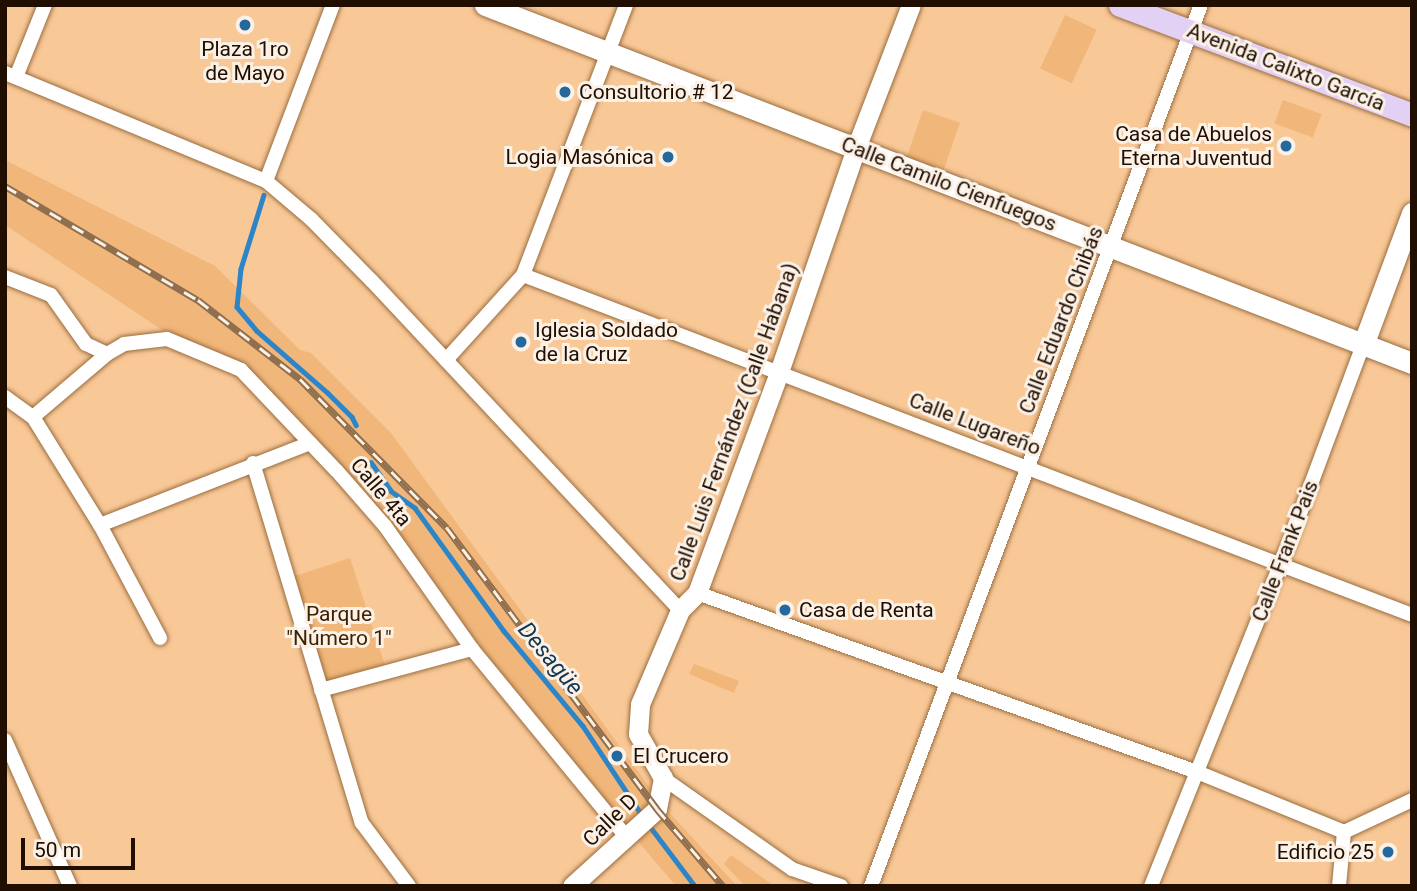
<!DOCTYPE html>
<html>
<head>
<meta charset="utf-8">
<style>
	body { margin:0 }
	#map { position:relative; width:1417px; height:891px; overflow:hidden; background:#f9c897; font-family:Roboto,sans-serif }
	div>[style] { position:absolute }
	.green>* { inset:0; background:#f1b67a; transform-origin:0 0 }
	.stream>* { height:4.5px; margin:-2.25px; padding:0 2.25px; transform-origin:2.25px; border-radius:2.25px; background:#2d85c9 }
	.roads { filter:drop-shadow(0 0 2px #9a6d3f) drop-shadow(0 0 2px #9a6d3f) }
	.minor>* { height:14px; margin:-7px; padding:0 7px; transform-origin:7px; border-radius:7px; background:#fff }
	.tertiary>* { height:19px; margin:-9.5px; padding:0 9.5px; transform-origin:9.5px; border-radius:9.5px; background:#fff }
	.secondary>* { height:21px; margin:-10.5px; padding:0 10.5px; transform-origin:10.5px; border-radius:10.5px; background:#fff }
	.primary>* { height:23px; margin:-11.5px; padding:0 11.5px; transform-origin:11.5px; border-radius:11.5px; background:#e2d0f5 }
	.rail>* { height:7px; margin-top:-3.5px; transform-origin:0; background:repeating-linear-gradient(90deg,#fbf1e7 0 13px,#906f4e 0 26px); box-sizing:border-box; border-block:2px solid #906f4e }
	.dots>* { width:19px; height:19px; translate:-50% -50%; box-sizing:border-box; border:4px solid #fbf1e7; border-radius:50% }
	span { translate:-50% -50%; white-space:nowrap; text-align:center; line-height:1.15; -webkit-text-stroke:6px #fbf1e7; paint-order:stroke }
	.poi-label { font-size:21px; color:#200f00 }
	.left { translate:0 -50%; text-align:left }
	.right { translate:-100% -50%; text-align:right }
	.street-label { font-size:21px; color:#200f00 }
	.park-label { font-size:21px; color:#3e2200 }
	.water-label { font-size:23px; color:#133753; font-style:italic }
	.frame { position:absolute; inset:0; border:7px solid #200f00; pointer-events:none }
	.scale { position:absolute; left:21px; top:838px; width:114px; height:32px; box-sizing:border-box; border:4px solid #200f00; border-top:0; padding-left:9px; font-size:21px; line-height:24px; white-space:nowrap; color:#200f00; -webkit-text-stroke:5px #fbf1e7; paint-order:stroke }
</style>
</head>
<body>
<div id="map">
	<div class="green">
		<div style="left:1065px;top:15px;width:35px;height:59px;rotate:25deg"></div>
		<div style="left:1283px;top:100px;width:41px;height:25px;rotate:20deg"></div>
		<div style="left:923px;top:110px;width:39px;height:58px;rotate:19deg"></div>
		<div style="clip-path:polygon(5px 160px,215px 266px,300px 350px,311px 353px,391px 433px,664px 807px,737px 886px,676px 886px,472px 646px,394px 529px,241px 367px,174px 338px,5px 225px)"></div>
		<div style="left:350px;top:558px;width:114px;height:62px;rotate:72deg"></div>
		<div style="clip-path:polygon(694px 664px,739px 681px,734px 693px,689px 674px)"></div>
		<div style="clip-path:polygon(731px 855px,774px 886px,745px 886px,724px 864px)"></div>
	</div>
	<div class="stream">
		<div style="left:264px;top:195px;width:77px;rotate:107.3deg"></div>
		<div style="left:241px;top:269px;width:38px;rotate:96deg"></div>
		<div style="left:237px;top:307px;width:31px;rotate:50deg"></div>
		<div style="left:257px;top:331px;width:94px;rotate:41.1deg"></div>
		<div style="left:328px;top:393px;width:34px;rotate:45deg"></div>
		<div style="left:352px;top:417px;width:9px;rotate:63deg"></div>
		<div style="left:371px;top:462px;width:35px;rotate:55deg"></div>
		<div style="left:391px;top:491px;width:29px;rotate:35deg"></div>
		<div style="left:415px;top:508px;width:152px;rotate:54.1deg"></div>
		<div style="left:504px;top:631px;width:124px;rotate:50.3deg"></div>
		<div style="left:583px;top:726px;width:107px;rotate:56.5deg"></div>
		<div style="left:649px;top:825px;width:76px;rotate:53deg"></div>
	</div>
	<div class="roads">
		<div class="minor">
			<div style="left:5px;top:73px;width:282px;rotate:22.5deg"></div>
			<div style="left:266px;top:181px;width:59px;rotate:40.2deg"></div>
			<div style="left:311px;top:219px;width:87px;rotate:45.5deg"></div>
			<div style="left:372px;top:281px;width:451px;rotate:46.9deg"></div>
			<div style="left:16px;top:77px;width:78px;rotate:-68.1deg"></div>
			<div style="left:266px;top:181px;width:188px;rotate:-69.2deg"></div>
			<div style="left:523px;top:275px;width:952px;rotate:20.93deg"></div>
			<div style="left:5px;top:277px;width:49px;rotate:21.4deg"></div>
			<div style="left:51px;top:295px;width:60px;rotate:54.5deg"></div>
			<div style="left:86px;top:344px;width:23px;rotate:25deg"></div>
			<div style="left:446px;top:360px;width:115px;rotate:-47.8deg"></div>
			<div style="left:523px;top:275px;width:289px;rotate:-69.1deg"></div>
			<div style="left:5px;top:397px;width:34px;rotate:36deg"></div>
			<div style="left:33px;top:417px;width:127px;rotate:58.2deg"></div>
			<div style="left:100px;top:525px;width:128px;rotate:62deg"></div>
			<div style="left:33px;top:417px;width:97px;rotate:-40.4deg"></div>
			<div style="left:107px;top:354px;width:20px;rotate:-30deg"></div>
			<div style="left:124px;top:344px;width:43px;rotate:-6.6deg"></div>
			<div style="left:167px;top:339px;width:80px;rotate:22.7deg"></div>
			<div style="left:241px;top:370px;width:139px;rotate:46.5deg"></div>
			<div style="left:337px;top:471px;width:73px;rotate:48.9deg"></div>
			<div style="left:385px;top:526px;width:151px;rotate:54.7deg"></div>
			<div style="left:472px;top:649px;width:244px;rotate:50.6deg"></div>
			<div style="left:253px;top:463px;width:376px;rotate:73.2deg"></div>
			<div style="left:362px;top:823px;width:79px;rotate:53.3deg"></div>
			<div style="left:100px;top:525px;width:225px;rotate:-21.3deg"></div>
			<div style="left:697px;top:593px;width:531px;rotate:19.7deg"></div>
			<div style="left:1197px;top:772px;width:159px;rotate:22.2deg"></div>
			<div style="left:321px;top:690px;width:156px;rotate:-15.2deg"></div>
			<div style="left:5px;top:740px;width:160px;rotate:66deg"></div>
			<div style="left:663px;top:778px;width:158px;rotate:35.2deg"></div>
			<div style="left:792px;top:869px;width:52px;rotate:19.1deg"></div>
			<div style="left:1344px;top:832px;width:75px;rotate:-25.2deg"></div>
			<div style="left:871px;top:886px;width:941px;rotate:-69.47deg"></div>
			<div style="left:1151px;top:886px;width:361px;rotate:-68.1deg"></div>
			<div style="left:1286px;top:551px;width:220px;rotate:-69.5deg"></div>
			<div style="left:1339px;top:886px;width:54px;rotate:-84.7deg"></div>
		</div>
		<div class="tertiary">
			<div style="left:572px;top:886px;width:115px;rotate:-42.2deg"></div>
			<div style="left:657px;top:809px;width:32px;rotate:-79deg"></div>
			<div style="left:663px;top:778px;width:51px;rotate:-119.6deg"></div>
			<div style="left:638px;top:734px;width:30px;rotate:-86deg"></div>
			<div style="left:640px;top:704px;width:102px;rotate:-66.9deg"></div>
			<div style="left:680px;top:610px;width:24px;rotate:-45deg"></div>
			<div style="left:697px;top:593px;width:236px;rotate:-69.6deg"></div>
			<div style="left:779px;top:372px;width:237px;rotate:-71deg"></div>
			<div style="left:856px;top:148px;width:153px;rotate:-69deg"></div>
		</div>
		<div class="secondary">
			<div style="left:485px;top:5px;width:994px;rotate:21.12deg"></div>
			<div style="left:1363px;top:345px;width:141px;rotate:-69.6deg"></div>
		</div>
		<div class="primary">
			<div style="left:1120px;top:5px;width:312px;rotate:20.6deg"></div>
		</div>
	</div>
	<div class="rail">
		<div style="left:5px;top:186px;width:224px;rotate:30.6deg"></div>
		<div style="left:198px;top:300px;width:129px;rotate:37.8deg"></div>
		<div style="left:300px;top:379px;width:209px;rotate:45.4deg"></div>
		<div style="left:447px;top:528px;width:351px;rotate:53.2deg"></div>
		<div style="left:657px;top:809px;width:101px;rotate:49.4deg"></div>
	</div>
	<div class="dots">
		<div style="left:245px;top:25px;background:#24699e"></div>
		<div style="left:565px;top:92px;background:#24699e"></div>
		<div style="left:1286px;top:146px;background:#24699e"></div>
		<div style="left:668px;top:157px;background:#24699e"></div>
		<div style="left:521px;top:342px;background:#24699e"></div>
		<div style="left:785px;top:610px;background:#24699e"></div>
		<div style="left:617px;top:756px;background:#24699e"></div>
		<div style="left:1388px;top:852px;background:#24699e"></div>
	</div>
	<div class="poi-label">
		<span style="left:245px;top:61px">Plaza 1ro<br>de Mayo</span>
		<span class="left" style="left:579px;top:92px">Consultorio # 12</span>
		<span class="right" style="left:1272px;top:146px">Casa de Abuelos<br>Eterna Juventud</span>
		<span class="right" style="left:654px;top:157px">Logia Masónica</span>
		<span class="left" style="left:535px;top:342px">Iglesia Soldado<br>de la Cruz</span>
		<span class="left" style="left:799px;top:610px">Casa de Renta</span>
		<span class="left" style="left:633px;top:756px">El Crucero</span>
		<span class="right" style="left:1374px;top:852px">Edificio 25</span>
	</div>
	<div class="street-label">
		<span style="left:1286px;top:67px;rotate:21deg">Avenida Calixto García</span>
		<span style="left:949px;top:184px;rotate:21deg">Calle Camilo Cienfuegos</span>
		<span style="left:1061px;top:320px;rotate:-69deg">Calle Eduardo Chibás</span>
		<span style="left:734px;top:422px;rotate:-70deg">Calle Luis Fernández (Calle Habana)</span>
		<span style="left:975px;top:424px;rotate:21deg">Calle Lugareño</span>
		<span style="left:381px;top:492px;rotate:50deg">Calle 4ta</span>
		<span style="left:1285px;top:551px;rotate:-69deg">Calle Frank Pais</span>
		<span style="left:610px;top:820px;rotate:-44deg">Calle D</span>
	</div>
	<div class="park-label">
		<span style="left:339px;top:626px">Parque<br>"Número 1"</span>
	</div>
	<div class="water-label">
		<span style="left:550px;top:659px;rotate:50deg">Desagüe</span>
	</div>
	<div class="frame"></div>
	<div class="scale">50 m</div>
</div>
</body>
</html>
